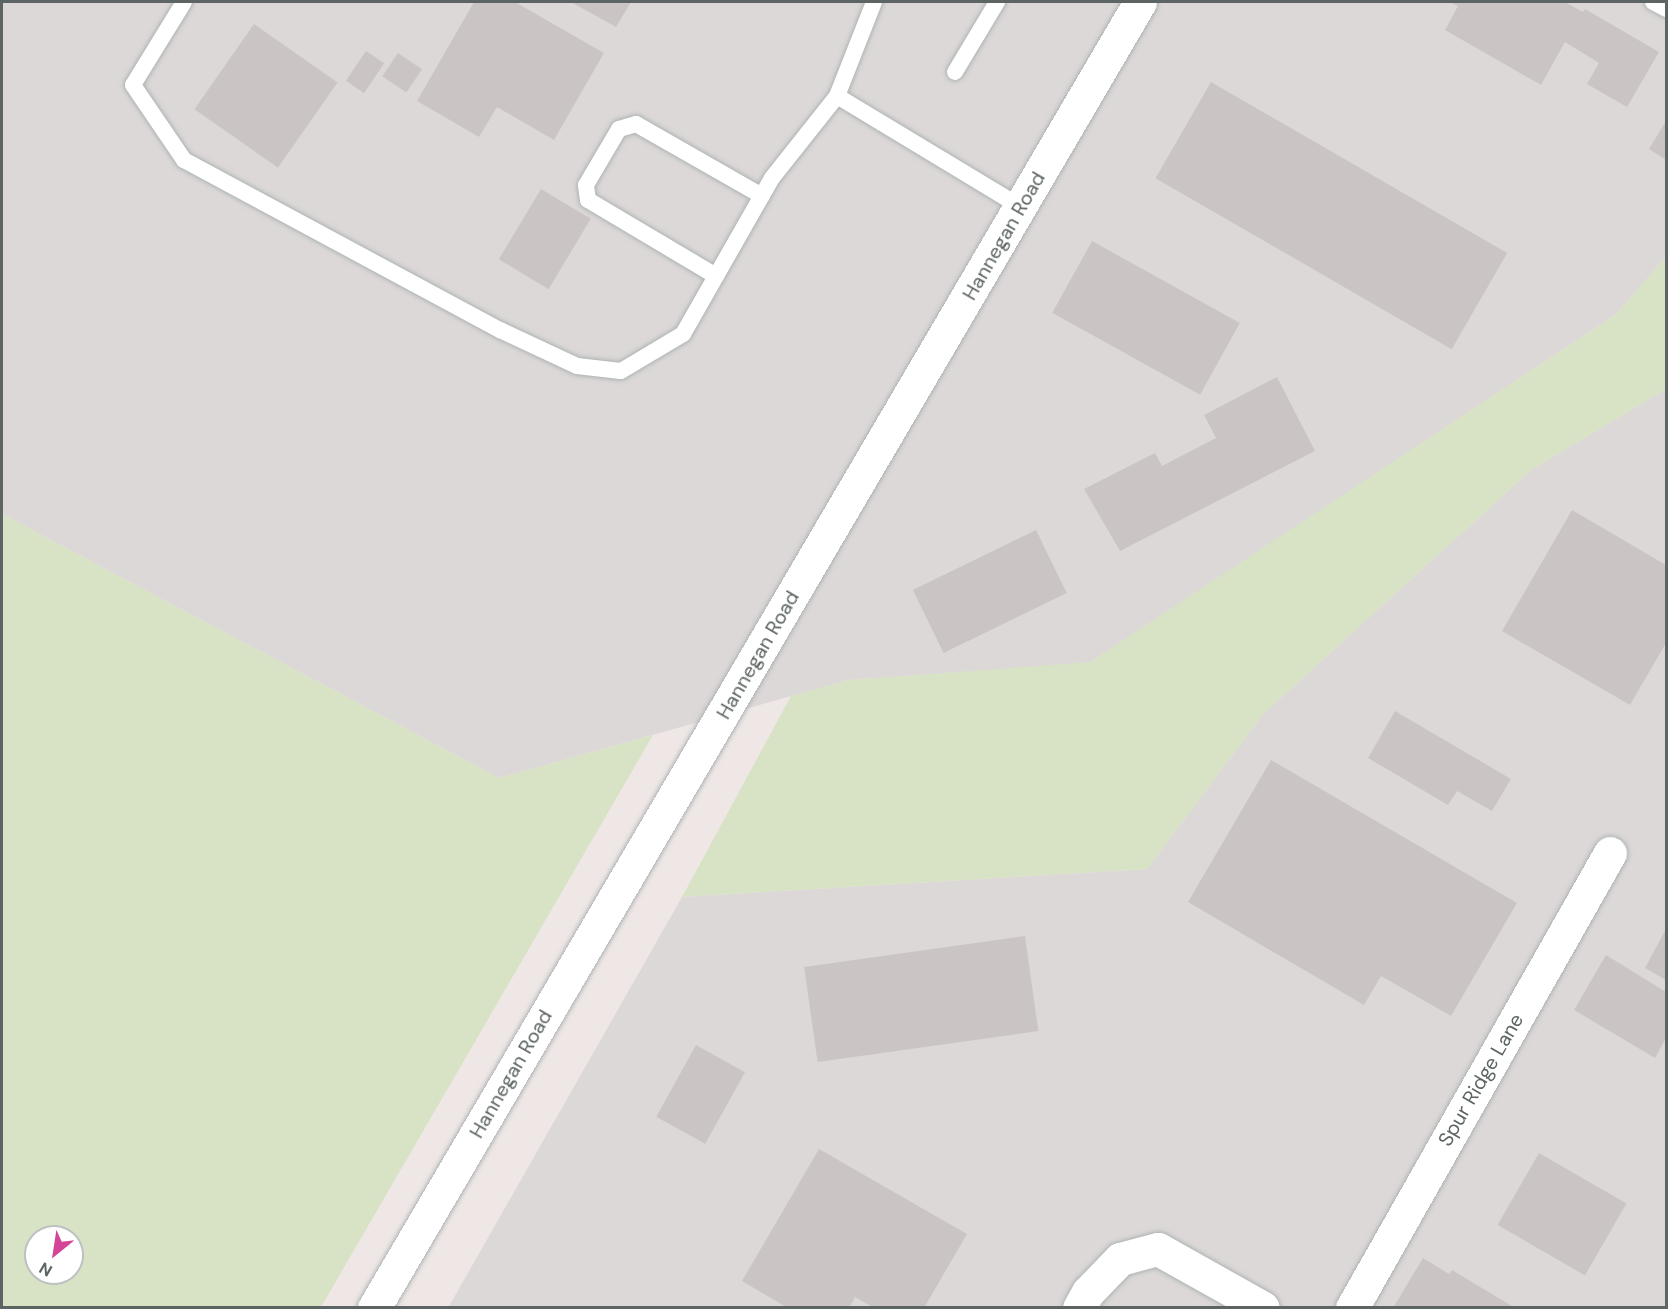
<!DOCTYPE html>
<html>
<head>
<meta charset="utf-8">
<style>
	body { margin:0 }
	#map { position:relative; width:1668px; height:1309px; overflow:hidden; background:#eee7e6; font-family:"DM Sans",sans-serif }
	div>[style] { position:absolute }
	.industrial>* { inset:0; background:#ddd8d8 }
	.green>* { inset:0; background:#d8e2c5 }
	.building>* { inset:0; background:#cbc4c4; transform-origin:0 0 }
	.roads { filter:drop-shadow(0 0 2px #aeb4b4) drop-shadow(0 0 2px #aeb4b4) }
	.service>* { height:16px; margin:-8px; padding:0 8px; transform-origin:8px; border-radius:8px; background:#fff }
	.minor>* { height:33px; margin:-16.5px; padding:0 16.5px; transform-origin:16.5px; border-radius:16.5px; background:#fff }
	.secondary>* { height:33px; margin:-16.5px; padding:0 16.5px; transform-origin:16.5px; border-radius:16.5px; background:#fff }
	span { translate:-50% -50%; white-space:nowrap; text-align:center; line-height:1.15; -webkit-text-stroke:4.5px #fff; paint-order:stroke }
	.street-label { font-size:20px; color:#5d6464 }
	.frame { position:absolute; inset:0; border:3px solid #5d6464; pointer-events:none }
	.north { position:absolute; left:24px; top:1225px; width:60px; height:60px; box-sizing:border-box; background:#fff; border:2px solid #bec1c1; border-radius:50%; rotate:210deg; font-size:16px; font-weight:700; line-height:24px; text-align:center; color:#5d6464 }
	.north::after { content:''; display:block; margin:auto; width:21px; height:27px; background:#d44598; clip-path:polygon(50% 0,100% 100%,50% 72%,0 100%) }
</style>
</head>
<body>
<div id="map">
	<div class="industrial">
		<div style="clip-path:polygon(2px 2px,1666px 2px,1666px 257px,1615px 315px,1090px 663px,849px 680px,499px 778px,2px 514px)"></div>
		<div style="clip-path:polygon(1666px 389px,1666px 1307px,448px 1308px,682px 897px,1147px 869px,1263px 714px,1531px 470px)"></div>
	</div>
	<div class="green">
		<div style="clip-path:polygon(1666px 257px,1666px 389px,1531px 470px,1263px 714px,1147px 869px,682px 897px,791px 696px,849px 680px,1090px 662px,1615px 315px)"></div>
		<div style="clip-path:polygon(evenodd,2px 514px,499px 778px,653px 735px,321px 1307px,2px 1307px,2px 514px,36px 1237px,72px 1237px,72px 1273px,36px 1273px,36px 1237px)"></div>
	</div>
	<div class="building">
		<div style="clip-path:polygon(474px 2px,515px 2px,604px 53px,554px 140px,497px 107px,479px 137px,417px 101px)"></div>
		<div style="clip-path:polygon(571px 2px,631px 2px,616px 27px)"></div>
		<div style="clip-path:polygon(1450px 2px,1565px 2px,1583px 12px,1585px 9px,1659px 52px,1627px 107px,1587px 84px,1599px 63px,1565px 42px,1541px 85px,1445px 30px,1458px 6px)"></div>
		<div style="left:254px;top:24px;width:102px;height:104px;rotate:35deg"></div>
		<div style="left:366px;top:51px;width:22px;height:36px;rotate:34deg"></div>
		<div style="left:398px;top:53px;width:29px;height:28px;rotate:34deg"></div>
		<div style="left:1211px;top:82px;width:342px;height:111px;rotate:30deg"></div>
		<div style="clip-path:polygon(1666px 121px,1666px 160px,1649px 149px)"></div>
		<div style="left:541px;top:189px;width:58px;height:82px;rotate:31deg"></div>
		<div style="left:1092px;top:241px;width:169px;height:82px;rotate:29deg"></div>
		<div style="clip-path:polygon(1277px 377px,1315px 451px,1120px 551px,1084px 489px,1155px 453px,1162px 466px,1216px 438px,1204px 415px)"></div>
		<div style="clip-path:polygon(1572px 510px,1666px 565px,1666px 643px,1630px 705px,1502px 631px)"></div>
		<div style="left:1036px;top:530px;width:70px;height:137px;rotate:64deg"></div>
		<div style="clip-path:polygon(1395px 711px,1511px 779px,1492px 811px,1457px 791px,1448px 805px,1368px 758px)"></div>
		<div style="clip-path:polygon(1271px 760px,1517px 903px,1451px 1016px,1381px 976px,1364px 1005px,1188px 902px)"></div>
		<div style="clip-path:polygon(1666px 929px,1666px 980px,1645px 968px)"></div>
		<div style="left:1025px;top:936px;width:96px;height:223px;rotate:82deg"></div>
		<div style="clip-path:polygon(1606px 955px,1666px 992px,1666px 1038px,1655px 1058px,1574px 1010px)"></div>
		<div style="left:696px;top:1045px;width:56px;height:82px;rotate:29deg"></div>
		<div style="clip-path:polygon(819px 1149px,967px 1234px,924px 1308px,874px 1308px,855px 1297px,849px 1308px,788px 1308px,742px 1281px)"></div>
		<div style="left:1539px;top:1153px;width:101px;height:83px;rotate:30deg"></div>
		<div style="clip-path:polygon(1423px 1258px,1449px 1274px,1452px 1270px,1515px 1308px,1393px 1308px)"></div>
	</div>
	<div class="roads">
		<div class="service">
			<div style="left:184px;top:2px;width:97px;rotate:121.6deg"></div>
			<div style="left:133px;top:85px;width:91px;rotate:55.8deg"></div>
			<div style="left:184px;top:160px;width:359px;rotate:28.3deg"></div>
			<div style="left:500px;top:330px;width:85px;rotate:25.1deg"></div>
			<div style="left:577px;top:366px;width:44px;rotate:6.5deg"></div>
			<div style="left:621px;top:371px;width:72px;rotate:-30.8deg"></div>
			<div style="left:683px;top:334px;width:180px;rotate:-60.3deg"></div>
			<div style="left:772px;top:178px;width:105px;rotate:-51.6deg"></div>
			<div style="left:837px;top:96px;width:215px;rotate:31.1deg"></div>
			<div style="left:1653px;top:2px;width:15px;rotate:28deg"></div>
			<div style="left:955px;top:72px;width:82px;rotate:-59deg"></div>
			<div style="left:837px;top:96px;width:101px;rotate:-68.5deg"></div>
			<div style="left:716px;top:276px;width:149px;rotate:-149.3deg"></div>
			<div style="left:588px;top:200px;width:15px;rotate:-98deg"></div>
			<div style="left:586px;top:185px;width:65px;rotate:-59.5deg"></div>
			<div style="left:619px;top:129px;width:18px;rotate:-16deg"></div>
			<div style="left:636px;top:124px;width:145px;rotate:29.7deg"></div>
		</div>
		<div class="minor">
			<div style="left:1079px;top:1308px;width:18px;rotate:-61deg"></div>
			<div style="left:1088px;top:1292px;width:46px;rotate:-45.9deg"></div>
			<div style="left:1120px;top:1259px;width:39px;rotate:-15deg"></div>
			<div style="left:1158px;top:1249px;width:120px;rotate:29.3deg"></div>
			<div style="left:1352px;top:1308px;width:523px;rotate:-60.45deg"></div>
		</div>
		<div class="secondary">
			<div style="left:374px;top:1308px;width:1514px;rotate:-59.61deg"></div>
		</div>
	</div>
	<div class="street-label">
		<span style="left:1004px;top:236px;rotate:-60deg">Hannegan Road</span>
		<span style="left:758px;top:655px;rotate:-60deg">Hannegan Road</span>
		<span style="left:511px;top:1074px;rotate:-60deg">Hannegan Road</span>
		<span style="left:1481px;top:1080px;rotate:-60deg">Spur Ridge Lane</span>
	</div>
	<div class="frame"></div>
	<div class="north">N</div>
</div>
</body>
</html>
